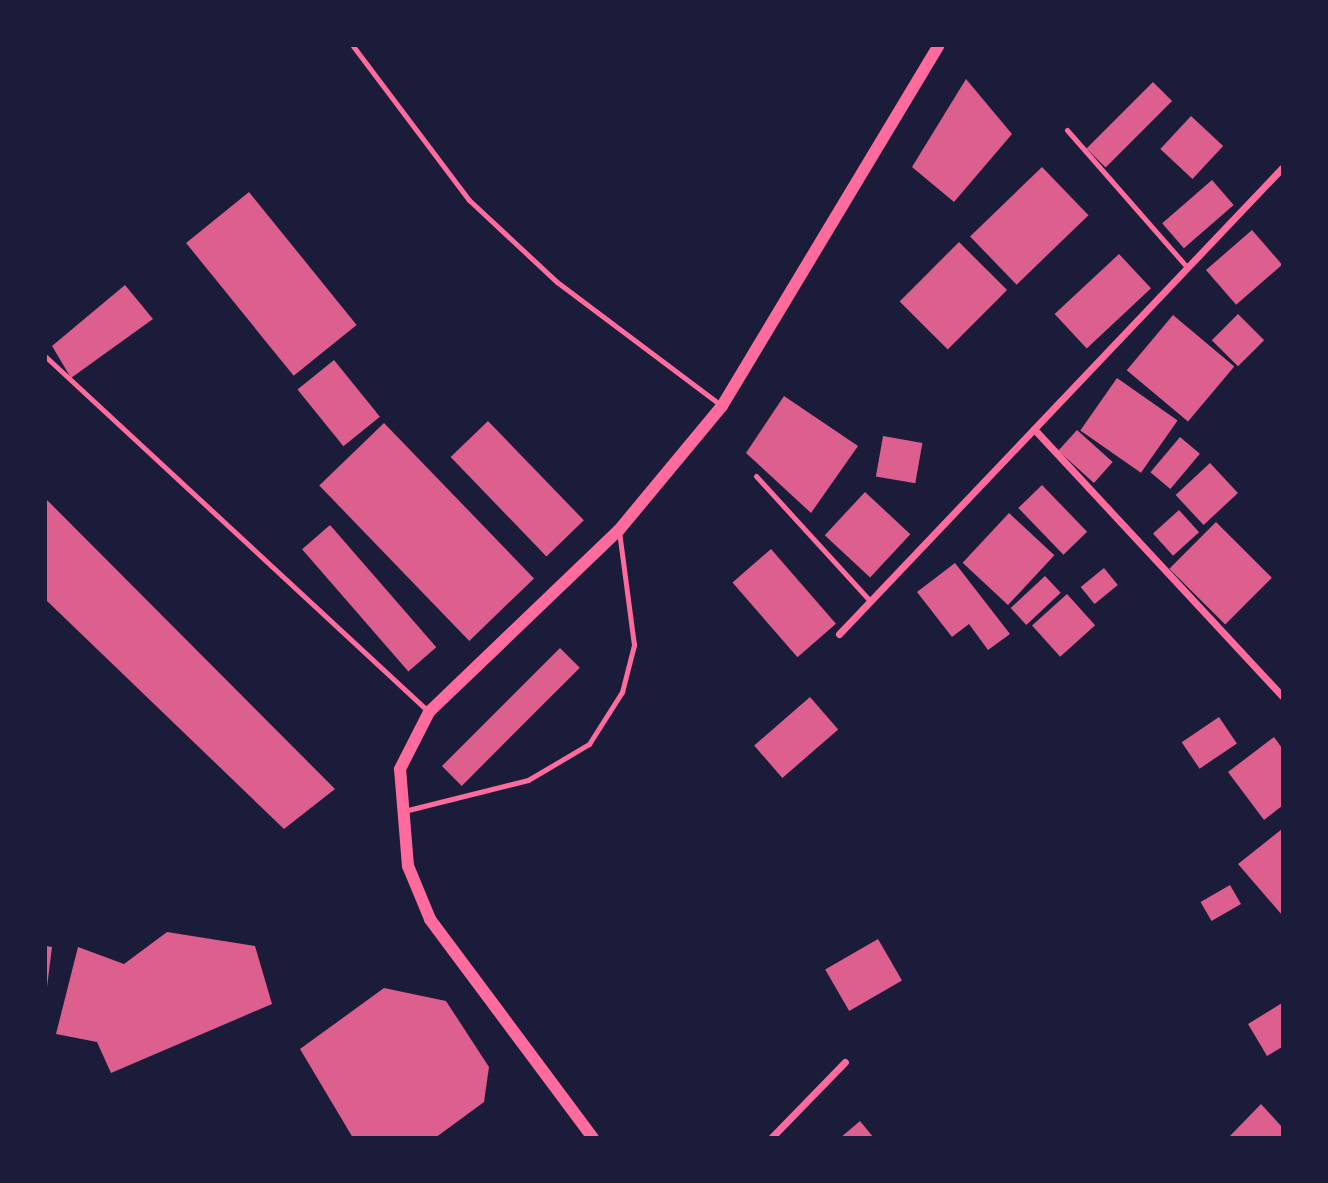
<!DOCTYPE html>
<html>
<head>
<meta charset="utf-8">
<style>
	body { margin:0 }
	#map { position:relative; width:1328px; height:1183px; overflow:hidden; background:#1b1b3a; font-family:"Fira Sans",sans-serif }
	div>[style] { position:absolute }
	.building>* { inset:0; background:#dd5f8e; transform-origin:0 0 }
	.service>* { height:5px; margin:-2.5px; padding:0 2.5px; transform-origin:2.5px; border-radius:2.5px; background:#ff6b9d }
	.minor>* { height:7px; margin:-3.5px; padding:0 3.5px; transform-origin:3.5px; border-radius:3.5px; background:#ff6b9d }
	.tertiary>* { height:12px; margin:-6px; padding:0 6px; transform-origin:6px; border-radius:6px; background:#ff6b9d }
	span { translate:-50% -50%; white-space:nowrap; text-align:center; line-height:1.15; -webkit-text-stroke:7px #1b1b3a; paint-order:stroke }
	.frame { position:absolute; inset:0; border:47px solid #1b1b3a; pointer-events:none }
</style>
</head>
<body>
<div id="map">
	<div class="building">
		<div style="clip-path:polygon(966px 79px,1012px 134px,954px 202px,912px 167px)"></div>
		<div style="left:1153px;top:82px;width:27px;height:94px;rotate:45deg"></div>
		<div style="left:1191px;top:116px;width:44px;height:45px;rotate:43deg"></div>
		<div style="left:1042px;top:167px;width:67px;height:100px;rotate:46deg"></div>
		<div style="left:1212px;top:180px;width:33px;height:66px;rotate:49deg"></div>
		<div style="left:249px;top:192px;width:171px;height:81px;rotate:51deg"></div>
		<div style="left:1252px;top:230px;width:46px;height:61px;rotate:49deg"></div>
		<div style="left:959px;top:242px;width:68px;height:84px;rotate:45deg"></div>
		<div style="left:1119px;top:254px;width:47px;height:88px;rotate:47deg"></div>
		<div style="clip-path:polygon(125px 285px,153px 319px,71px 378px,52px 346px)"></div>
		<div style="left:1238px;top:314px;width:37px;height:37px;rotate:45deg"></div>
		<div style="left:1173px;top:315px;width:80px;height:72px;rotate:40deg"></div>
		<div style="left:334px;top:360px;width:73px;height:47px;rotate:51deg"></div>
		<div style="left:1117px;top:378px;width:74px;height:64px;rotate:35deg"></div>
		<div style="clip-path:polygon(784px 396px,858px 446px,811px 513px,746px 453px)"></div>
		<div style="left:488px;top:421px;width:138px;height:52px;rotate:46deg"></div>
		<div style="left:384px;top:423px;width:216px;height:90px;rotate:46deg"></div>
		<div style="left:1077px;top:430px;width:48px;height:28px;rotate:42deg"></div>
		<div style="left:883px;top:436px;width:40px;height:41px;rotate:10deg"></div>
		<div style="left:1180px;top:437px;width:26px;height:46px;rotate:40deg"></div>
		<div style="left:1210px;top:463px;width:41px;height:47px;rotate:47deg"></div>
		<div style="left:1042px;top:485px;width:65px;height:33px;rotate:46deg"></div>
		<div style="left:865px;top:492px;width:62px;height:59px;rotate:43deg"></div>
		<div style="clip-path:polygon(46px 499px,335px 789px,284px 829px,46px 600px)"></div>
		<div style="left:1179px;top:510px;width:30px;height:35px;rotate:48deg"></div>
		<div style="left:1009px;top:513px;width:62px;height:68px;rotate:43deg"></div>
		<div style="left:1216px;top:522px;width:79px;height:66px;rotate:45deg"></div>
		<div style="left:330px;top:525px;width:162px;height:37px;rotate:49deg"></div>
		<div style="left:771px;top:549px;width:99px;height:51px;rotate:49deg"></div>
		<div style="clip-path:polygon(955px 563px,1010px 634px,988px 650px,969px 624px,952px 637px,917px 592px)"></div>
		<div style="left:1104px;top:568px;width:22px;height:30px;rotate:51deg"></div>
		<div style="left:1045px;top:576px;width:23px;height:47px;rotate:47deg"></div>
		<div style="left:1067px;top:594px;width:42px;height:47px;rotate:48deg"></div>
		<div style="left:560px;top:648px;width:28px;height:167px;rotate:45deg"></div>
		<div style="left:810px;top:697px;width:43px;height:74px;rotate:49deg"></div>
		<div style="left:1219px;top:717px;width:32px;height:45px;rotate:56deg"></div>
		<div style="clip-path:polygon(1274px 737px,1282px 748px,1282px 806px,1264px 820px,1228px 772px)"></div>
		<div style="clip-path:polygon(1282px 829px,1282px 915px,1238px 864px)"></div>
		<div style="left:1230px;top:885px;width:22px;height:34px;rotate:60deg"></div>
		<div style="clip-path:polygon(167px 932px,255px 946px,272px 1004px,111px 1073px,97px 1042px,56px 1034px,78px 947px,124px 964px)"></div>
		<div style="left:878px;top:939px;width:48px;height:61px;rotate:60deg"></div>
		<div style="clip-path:polygon(46px 946px,52px 947px,47px 987px,46px 987px)"></div>
		<div style="clip-path:polygon(384px 988px,446px 1001px,489px 1067px,484px 1102px,435px 1138px,353px 1138px,300px 1049px)"></div>
		<div style="clip-path:polygon(1282px 1003px,1282px 1047px,1267px 1056px,1248px 1024px)"></div>
		<div style="clip-path:polygon(1261px 1104px,1282px 1127px,1282px 1138px,1228px 1138px)"></div>
		<div style="clip-path:polygon(860px 1121px,874px 1138px,840px 1138px)"></div>
	</div>
	<div class="service">
		<div style="left:353px;top:46px;width:193px;rotate:53deg"></div>
		<div style="left:469px;top:200px;width:120px;rotate:43deg"></div>
		<div style="left:557px;top:282px;width:206px;rotate:36.9deg"></div>
		<div style="left:1067px;top:130px;width:179px;rotate:48.8deg"></div>
		<div style="left:46px;top:357px;width:522px;rotate:42.83deg"></div>
		<div style="left:756px;top:476px;width:169px;rotate:47.6deg"></div>
		<div style="left:404px;top:811px;width:128px;rotate:-14deg"></div>
		<div style="left:528px;top:780px;width:71px;rotate:-30.5deg"></div>
		<div style="left:589px;top:744px;width:62px;rotate:-57.6deg"></div>
		<div style="left:622px;top:692px;width:49px;rotate:-75.7deg"></div>
		<div style="left:634px;top:645px;width:115px;rotate:-97.5deg"></div>
	</div>
	<div class="minor">
		<div style="left:1034px;top:429px;width:364px;rotate:47.1deg"></div>
		<div style="left:839px;top:634px;width:643px;rotate:-46.45deg"></div>
		<div style="left:771px;top:1138px;width:106px;rotate:-45.8deg"></div>
	</div>
	<div class="tertiary">
		<div style="left:593px;top:1138px;width:273px;rotate:-126.7deg"></div>
		<div style="left:430px;top:919px;width:57px;rotate:-112.5deg"></div>
		<div style="left:408px;top:866px;width:97px;rotate:-94.7deg"></div>
		<div style="left:400px;top:769px;width:64px;rotate:-63deg"></div>
		<div style="left:429px;top:712px;width:263px;rotate:-43.8deg"></div>
		<div style="left:619px;top:530px;width:161px;rotate:-50.3deg"></div>
		<div style="left:722px;top:406px;width:420px;rotate:-59deg"></div>
	</div>
	<div class="frame"></div>
</div>
</body>
</html>
